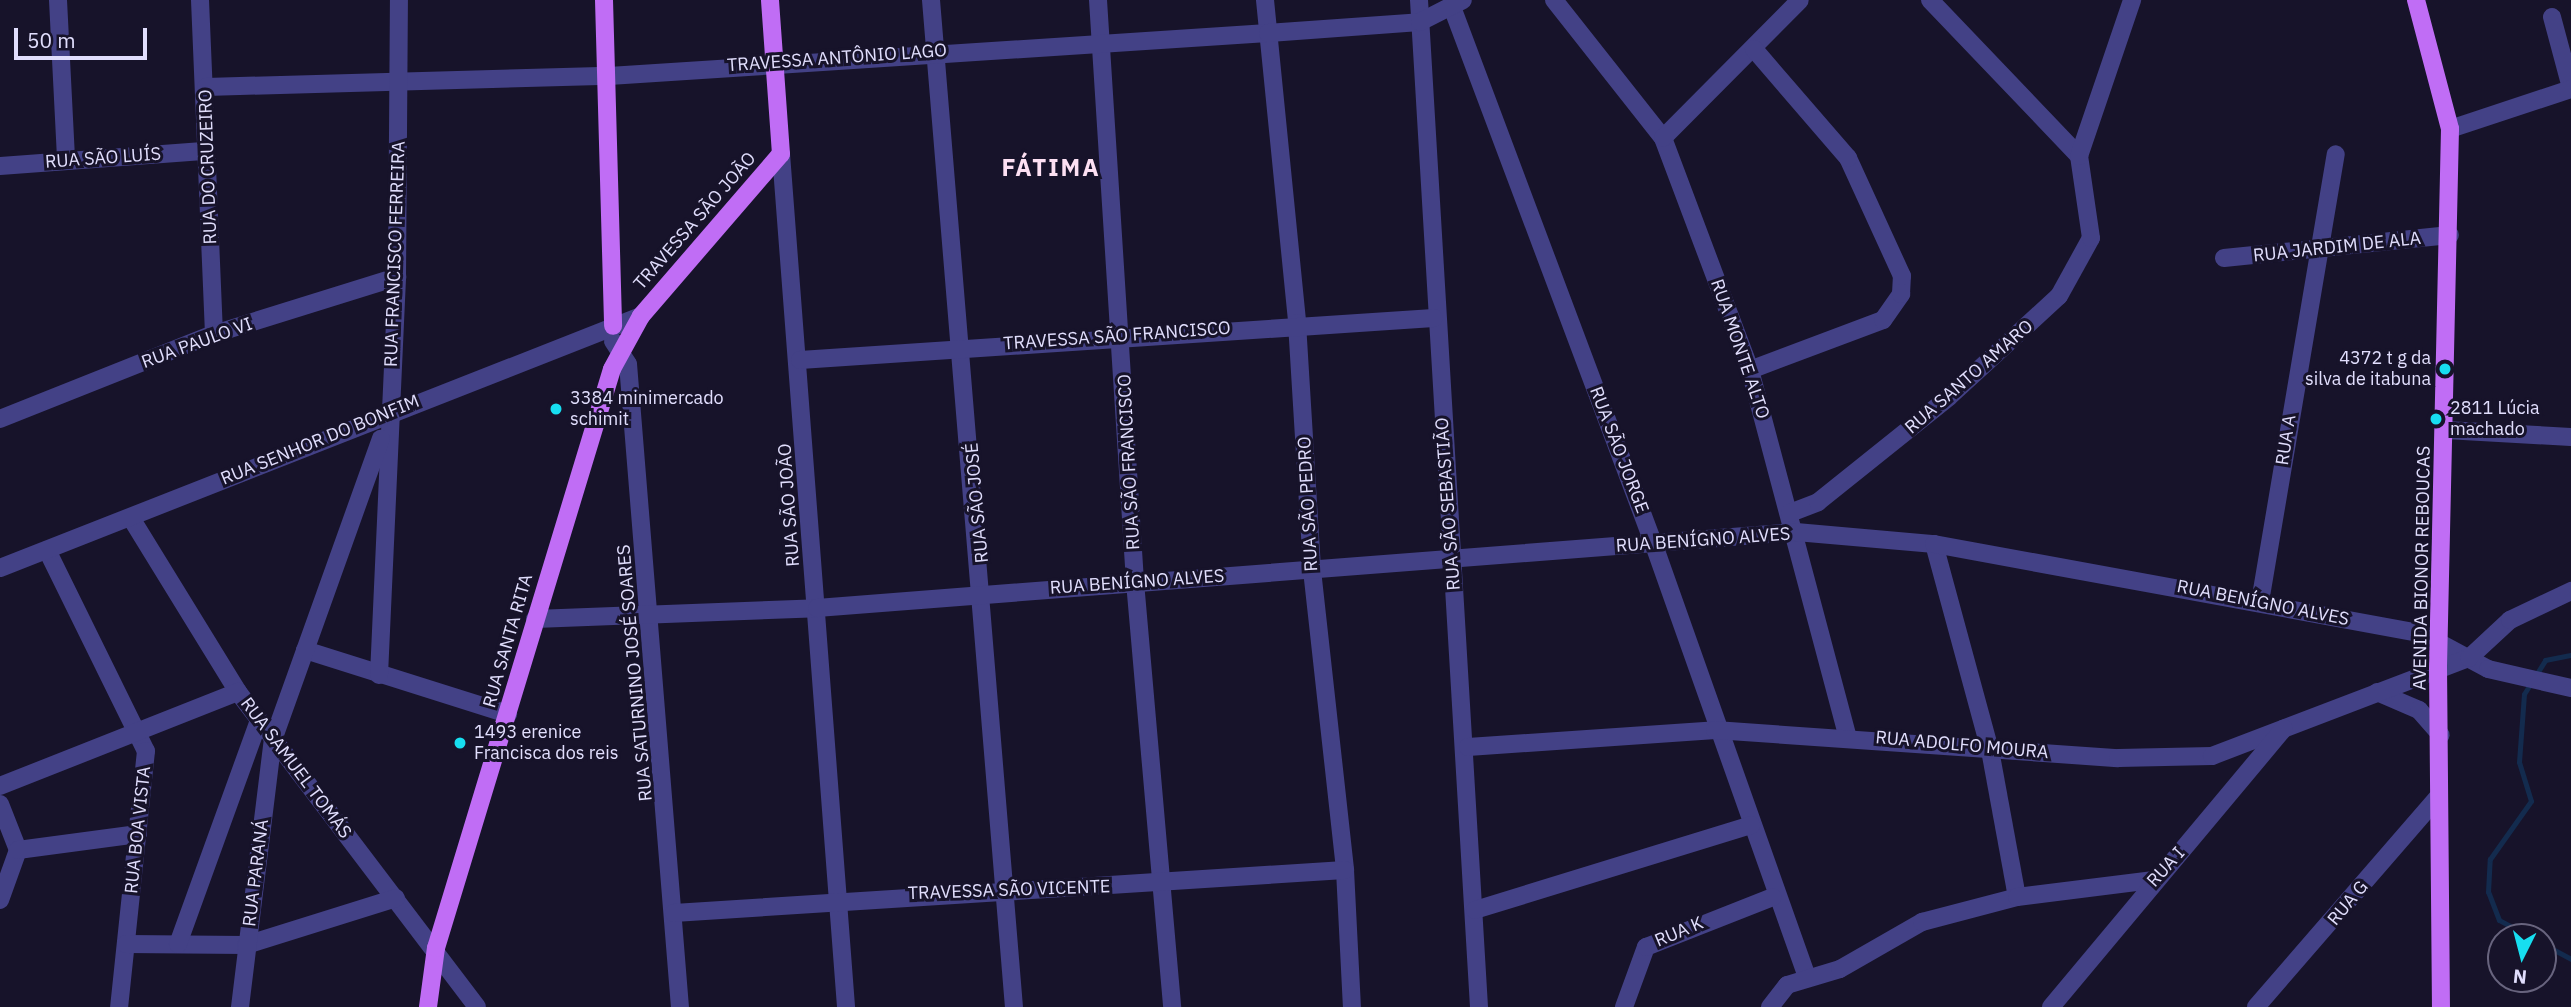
<!DOCTYPE html>
<html>
<head>
<meta charset="utf-8">
<style>
	body { margin:0 }
	#map { position:relative; width:2571px; height:1007px; overflow:hidden; background:#17132a; font-family:"IBM Plex Sans",sans-serif }
	div>[style] { position:absolute }
	.stream>* { height:5px; margin:-2.5px; padding:0 2.5px; transform-origin:2.5px; border-radius:2.5px; background:#132b4e }
	.minor>* { height:18px; margin:-9px; padding:0 9px; transform-origin:9px; border-radius:9px; background:#434186 }
	.major>* { height:18px; margin:-9px; padding:0 9px; transform-origin:9px; border-radius:9px; background:#c06df5 }
	.dots>* { width:19px; height:19px; translate:-50% -50%; box-sizing:border-box; border:4px solid #17132a; border-radius:50% }
	span { translate:-50% -50%; white-space:nowrap; text-align:center; line-height:1.15; -webkit-text-stroke:6px #17132a; paint-order:stroke }
	.street-label { font-size:18px; color:#e1defd }
	.poi-label { font-size:18px; color:#e1defd }
	.right { translate:-100% -50%; text-align:right }
	.left { translate:0 -50%; text-align:left }
	.district-label { font-size:24px; color:#fde0f3; font-weight:700; letter-spacing:2px }
	.north { position:absolute; left:2487px; top:923px; width:70px; height:70px; box-sizing:border-box; background:#17132a; border:2px solid #68647e; border-radius:50%; rotate:186deg; font-size:19px; font-weight:700; line-height:28px; text-align:center; color:#e1defd }
	.north::after { content:''; display:block; margin:auto; width:24px; height:32px; background:#17def0; clip-path:polygon(50% 0,100% 100%,50% 72%,0 100%) }
	.scale { position:absolute; left:14px; top:28px; width:133px; height:32px; box-sizing:border-box; border:4px solid #e1defd; border-top:0; padding-left:9px; font-size:21px; line-height:24px; white-space:nowrap; color:#e1defd; -webkit-text-stroke:5px #17132a; paint-order:stroke }
</style>
</head>
<body>
<div id="map">
	<div class="stream">
		<div style="left:2531px;top:937px;width:36px;rotate:-152deg"></div>
		<div style="left:2499px;top:920px;width:30px;rotate:-111deg"></div>
		<div style="left:2488px;top:892px;width:33px;rotate:-87deg"></div>
		<div style="left:2490px;top:859px;width:71px;rotate:-54.7deg"></div>
		<div style="left:2531px;top:801px;width:41px;rotate:-107.1deg"></div>
		<div style="left:2519px;top:762px;width:68px;rotate:-85.8deg"></div>
		<div style="left:2524px;top:694px;width:40px;rotate:-58deg"></div>
		<div style="left:2545px;top:660px;width:26px;rotate:-11deg"></div>
		<div style="left:2543px;top:944px;width:32px;rotate:28deg"></div>
	</div>
	<div class="minor">
		<div style="left:58px;top:0;width:160px;rotate:87.1deg"></div>
		<div style="left:200px;top:0;width:334px;rotate:87.6deg"></div>
		<div style="left:931px;top:0;width:1010px;rotate:85.29deg"></div>
		<div style="left:1098px;top:0;width:583px;rotate:86.36deg"></div>
		<div style="left:1135px;top:582px;width:427px;rotate:85deg"></div>
		<div style="left:1265px;top:0;width:325px;rotate:84.3deg"></div>
		<div style="left:1297px;top:323px;width:247px;rotate:86.5deg"></div>
		<div style="left:1312px;top:570px;width:302px;rotate:83.7deg"></div>
		<div style="left:1345px;top:870px;width:137px;rotate:87.1deg"></div>
		<div style="left:1419px;top:0;width:1009px;rotate:86.59deg"></div>
		<div style="left:1554px;top:0;width:176px;rotate:51.7deg"></div>
		<div style="left:1663px;top:138px;width:248px;rotate:69.4deg"></div>
		<div style="left:1750px;top:370px;width:378px;rotate:75.1deg"></div>
		<div style="left:1930px;top:0;width:216px;rotate:46.3deg"></div>
		<div style="left:1452px;top:7px;width:575px;rotate:69.42deg"></div>
		<div style="left:1654px;top:545px;width:456px;rotate:70.5deg"></div>
		<div style="left:2552px;top:17px;width:73px;rotate:75deg"></div>
		<div style="left:206px;top:87px;width:403px;rotate:-1.6deg"></div>
		<div style="left:609px;top:76px;width:660px;rotate:-3.73deg"></div>
		<div style="left:1268px;top:33px;width:152px;rotate:-4.1deg"></div>
		<div style="left:1420px;top:22px;width:48px;rotate:-27.1deg"></div>
		<div style="left:2450px;top:129px;width:127px;rotate:-18.3deg"></div>
		<div style="left:1663px;top:138px;width:194px;rotate:-45.2deg"></div>
		<div style="left:781px;top:154px;width:855px;rotate:85.64deg"></div>
		<div style="left:0;top:166px;width:207px;rotate:-4.2deg"></div>
		<div style="left:2224px;top:258px;width:227px;rotate:-5.8deg"></div>
		<div style="left:613px;top:341px;width:27px;rotate:57deg"></div>
		<div style="left:628px;top:364px;width:645px;rotate:85.38deg"></div>
		<div style="left:800px;top:360px;width:635px;rotate:-3.79deg"></div>
		<div style="left:1750px;top:370px;width:142px;rotate:-20.6deg"></div>
		<div style="left:1883px;top:320px;width:32px;rotate:-55deg"></div>
		<div style="left:1901px;top:294px;width:18px;rotate:-87deg"></div>
		<div style="left:1902px;top:276px;width:130px;rotate:-114.6deg"></div>
		<div style="left:1848px;top:158px;width:144px;rotate:-130.8deg"></div>
		<div style="left:0;top:419px;width:230px;rotate:-21.7deg"></div>
		<div style="left:214px;top:334px;width:192px;rotate:-17.3deg"></div>
		<div style="left:2446px;top:430px;width:125px;rotate:3.2deg"></div>
		<div style="left:1790px;top:513px;width:30px;rotate:-21deg"></div>
		<div style="left:1818px;top:502px;width:168px;rotate:-38.7deg"></div>
		<div style="left:1949px;top:397px;width:149px;rotate:-42.6deg"></div>
		<div style="left:2059px;top:296px;width:66px;rotate:-61.1deg"></div>
		<div style="left:2091px;top:238px;width:83px;rotate:-98.3deg"></div>
		<div style="left:2079px;top:156px;width:165px;rotate:-71.2deg"></div>
		<div style="left:131px;top:518px;width:204px;rotate:58.4deg"></div>
		<div style="left:238px;top:692px;width:395px;rotate:52.8deg"></div>
		<div style="left:1934px;top:544px;width:213px;rotate:74.8deg"></div>
		<div style="left:1990px;top:750px;width:149px;rotate:79.6deg"></div>
		<div style="left:47px;top:550px;width:224px;rotate:63.8deg"></div>
		<div style="left:146px;top:751px;width:257px;rotate:96deg"></div>
		<div style="left:0;top:568px;width:689px;rotate:-21.46deg"></div>
		<div style="left:2260px;top:602px;width:454px;rotate:-80.4deg"></div>
		<div style="left:535px;top:619px;width:282px;rotate:-2.2deg"></div>
		<div style="left:817px;top:608px;width:982px;rotate:-4.44deg"></div>
		<div style="left:1796px;top:532px;width:139px;rotate:5deg"></div>
		<div style="left:1934px;top:544px;width:495px;rotate:10.4deg"></div>
		<div style="left:2421px;top:633px;width:76px;rotate:28.2deg"></div>
		<div style="left:2488px;top:669px;width:85px;rotate:12.9deg"></div>
		<div style="left:305px;top:650px;width:213px;rotate:17.5deg"></div>
		<div style="left:379px;top:675px;width:398px;rotate:-87.4deg"></div>
		<div style="left:397px;top:277px;width:277px;rotate:-89.6deg"></div>
		<div style="left:2377px;top:692px;width:46px;rotate:23.2deg"></div>
		<div style="left:2419px;top:710px;width:33px;rotate:49deg"></div>
		<div style="left:1468px;top:747px;width:248px;rotate:-3.9deg"></div>
		<div style="left:1715px;top:730px;width:404px;rotate:4deg"></div>
		<div style="left:2118px;top:758px;width:94px;rotate:-1.2deg"></div>
		<div style="left:2212px;top:756px;width:275px;rotate:-20.9deg"></div>
		<div style="left:2469px;top:658px;width:56px;rotate:-42.8deg"></div>
		<div style="left:2510px;top:620px;width:68px;rotate:-25.4deg"></div>
		<div style="left:0;top:786px;width:256px;rotate:-21.6deg"></div>
		<div style="left:0;top:804px;width:49px;rotate:68.6deg"></div>
		<div style="left:18px;top:850px;width:53px;rotate:109.8deg"></div>
		<div style="left:18px;top:850px;width:121px;rotate:-7.6deg"></div>
		<div style="left:1475px;top:910px;width:289px;rotate:-17.1deg"></div>
		<div style="left:674px;top:913px;width:672px;rotate:-3.67deg"></div>
		<div style="left:126px;top:944px;width:120px;rotate:0.5deg"></div>
		<div style="left:246px;top:945px;width:157px;rotate:-17.4deg"></div>
		<div style="left:178px;top:944px;width:238px;rotate:-70.1deg"></div>
		<div style="left:240px;top:1007px;width:269px;rotate:-83deg"></div>
		<div style="left:273px;top:740px;width:320px;rotate:-70.3deg"></div>
		<div style="left:1624px;top:1007px;width:64px;rotate:-69.9deg"></div>
		<div style="left:1646px;top:947px;width:136px;rotate:-21.5deg"></div>
		<div style="left:1770px;top:1007px;width:28px;rotate:-52deg"></div>
		<div style="left:1787px;top:985px;width:55px;rotate:-16.8deg"></div>
		<div style="left:1840px;top:969px;width:95px;rotate:-29.8deg"></div>
		<div style="left:1922px;top:922px;width:98px;rotate:-14.7deg"></div>
		<div style="left:2017px;top:897px;width:138px;rotate:-7.1deg"></div>
		<div style="left:2051px;top:1007px;width:363px;rotate:-50.1deg"></div>
		<div style="left:2256px;top:1007px;width:279px;rotate:-49.1deg"></div>
	</div>
	<div class="major">
		<div style="left:604px;top:0;width:326px;rotate:88.4deg"></div>
		<div style="left:2416px;top:0;width:133px;rotate:75.2deg"></div>
		<div style="left:2450px;top:129px;width:537px;rotate:91.28deg"></div>
		<div style="left:2438px;top:666px;width:341px;rotate:89.5deg"></div>
		<div style="left:428px;top:1007px;width:60px;rotate:-82.3deg"></div>
		<div style="left:436px;top:948px;width:605px;rotate:-73.09deg"></div>
		<div style="left:612px;top:369px;width:60px;rotate:-61.3deg"></div>
		<div style="left:641px;top:316px;width:214px;rotate:-49.2deg"></div>
		<div style="left:781px;top:154px;width:154px;rotate:-94.1deg"></div>
	</div>
	<div class="dots">
		<div style="left:2445px;top:369px;background:#17def0"></div>
		<div style="left:556px;top:409px;background:#17def0"></div>
		<div style="left:2436px;top:419px;background:#17def0"></div>
		<div style="left:460px;top:743px;background:#17def0"></div>
	</div>
	<div class="street-label">
		<span style="left:837px;top:58px;rotate:-4deg">TRAVESSA ANTÔNIO LAGO</span>
		<span style="left:103px;top:158px;rotate:-4deg">RUA SÃO LUÍS</span>
		<span style="left:208px;top:167px;rotate:-92deg">RUA DO CRUZEIRO</span>
		<span style="left:695px;top:221px;rotate:-49deg">TRAVESSA SÃO JOÃO</span>
		<span style="left:2337px;top:247px;rotate:-6deg">RUA JARDIM DE ALA</span>
		<span style="left:395px;top:254px;rotate:-88deg">RUA FRANCISCO FERREIRA</span>
		<span style="left:1117px;top:336px;rotate:-4deg">TRAVESSA SÃO FRANCISCO</span>
		<span style="left:197px;top:343px;rotate:-20deg">RUA PAULO VI</span>
		<span style="left:1740px;top:349px;rotate:71deg">RUA MONTE ALTO</span>
		<span style="left:1969px;top:377px;rotate:-41deg">RUA SANTO AMARO</span>
		<span style="left:320px;top:440px;rotate:-22deg">RUA SENHOR DO BONFIM</span>
		<span style="left:2286px;top:440px;rotate:-81deg">RUA A</span>
		<span style="left:1619px;top:450px;rotate:69deg">RUA SÃO JORGE</span>
		<span style="left:1129px;top:462px;rotate:-93deg">RUA SÃO FRANCISCO</span>
		<span style="left:977px;top:503px;rotate:-95deg">RUA SÃO JOSÉ</span>
		<span style="left:1308px;top:504px;rotate:-93deg">RUA SÃO PEDRO</span>
		<span style="left:1448px;top:504px;rotate:-94deg">RUA SÃO SEBASTIÃO</span>
		<span style="left:789px;top:505px;rotate:-94deg">RUA SÃO JOÃO</span>
		<span style="left:1703px;top:540px;rotate:-4deg">RUA BENÍGNO ALVES</span>
		<span style="left:2422px;top:568px;rotate:-89deg">AVENIDA BIONOR REBOUCAS</span>
		<span style="left:1137px;top:582px;rotate:-4deg">RUA BENÍGNO ALVES</span>
		<span style="left:2263px;top:603px;rotate:11deg">RUA BENÍGNO ALVES</span>
		<span style="left:508px;top:641px;rotate:-74deg">RUA SANTA RITA</span>
		<span style="left:635px;top:673px;rotate:-95deg">RUA SATURNINO JOSÉ SOARES</span>
		<span style="left:1962px;top:745px;rotate:5deg">RUA ADOLFO MOURA</span>
		<span style="left:296px;top:768px;rotate:53deg">RUA SAMUEL TOMÁS</span>
		<span style="left:138px;top:830px;rotate:-84deg">RUA BOA VISTA</span>
		<span style="left:2166px;top:867px;rotate:-48deg">RUA I</span>
		<span style="left:256px;top:873px;rotate:-83deg">RUA PARANÁ</span>
		<span style="left:1009px;top:890px;rotate:-2deg">TRAVESSA SÃO VICENTE</span>
		<span style="left:2348px;top:903px;rotate:-50deg">RUA G</span>
		<span style="left:1679px;top:932px;rotate:-23deg">RUA K</span>
	</div>
	<div class="poi-label">
		<span class="right" style="left:2431px;top:369px">4372 t g da<br>silva de itabuna</span>
		<span class="left" style="left:570px;top:409px">3384 minimercado<br>schimit</span>
		<span class="left" style="left:2450px;top:419px">2811 Lúcia<br>machado</span>
		<span class="left" style="left:474px;top:743px">1493 erenice<br>Francisca dos reis</span>
	</div>
	<div class="district-label">
		<span style="left:1051px;top:168px">FÁTIMA</span>
	</div>
	<div class="north">N</div>
	<div class="scale">50 m</div>
</div>
</body>
</html>
